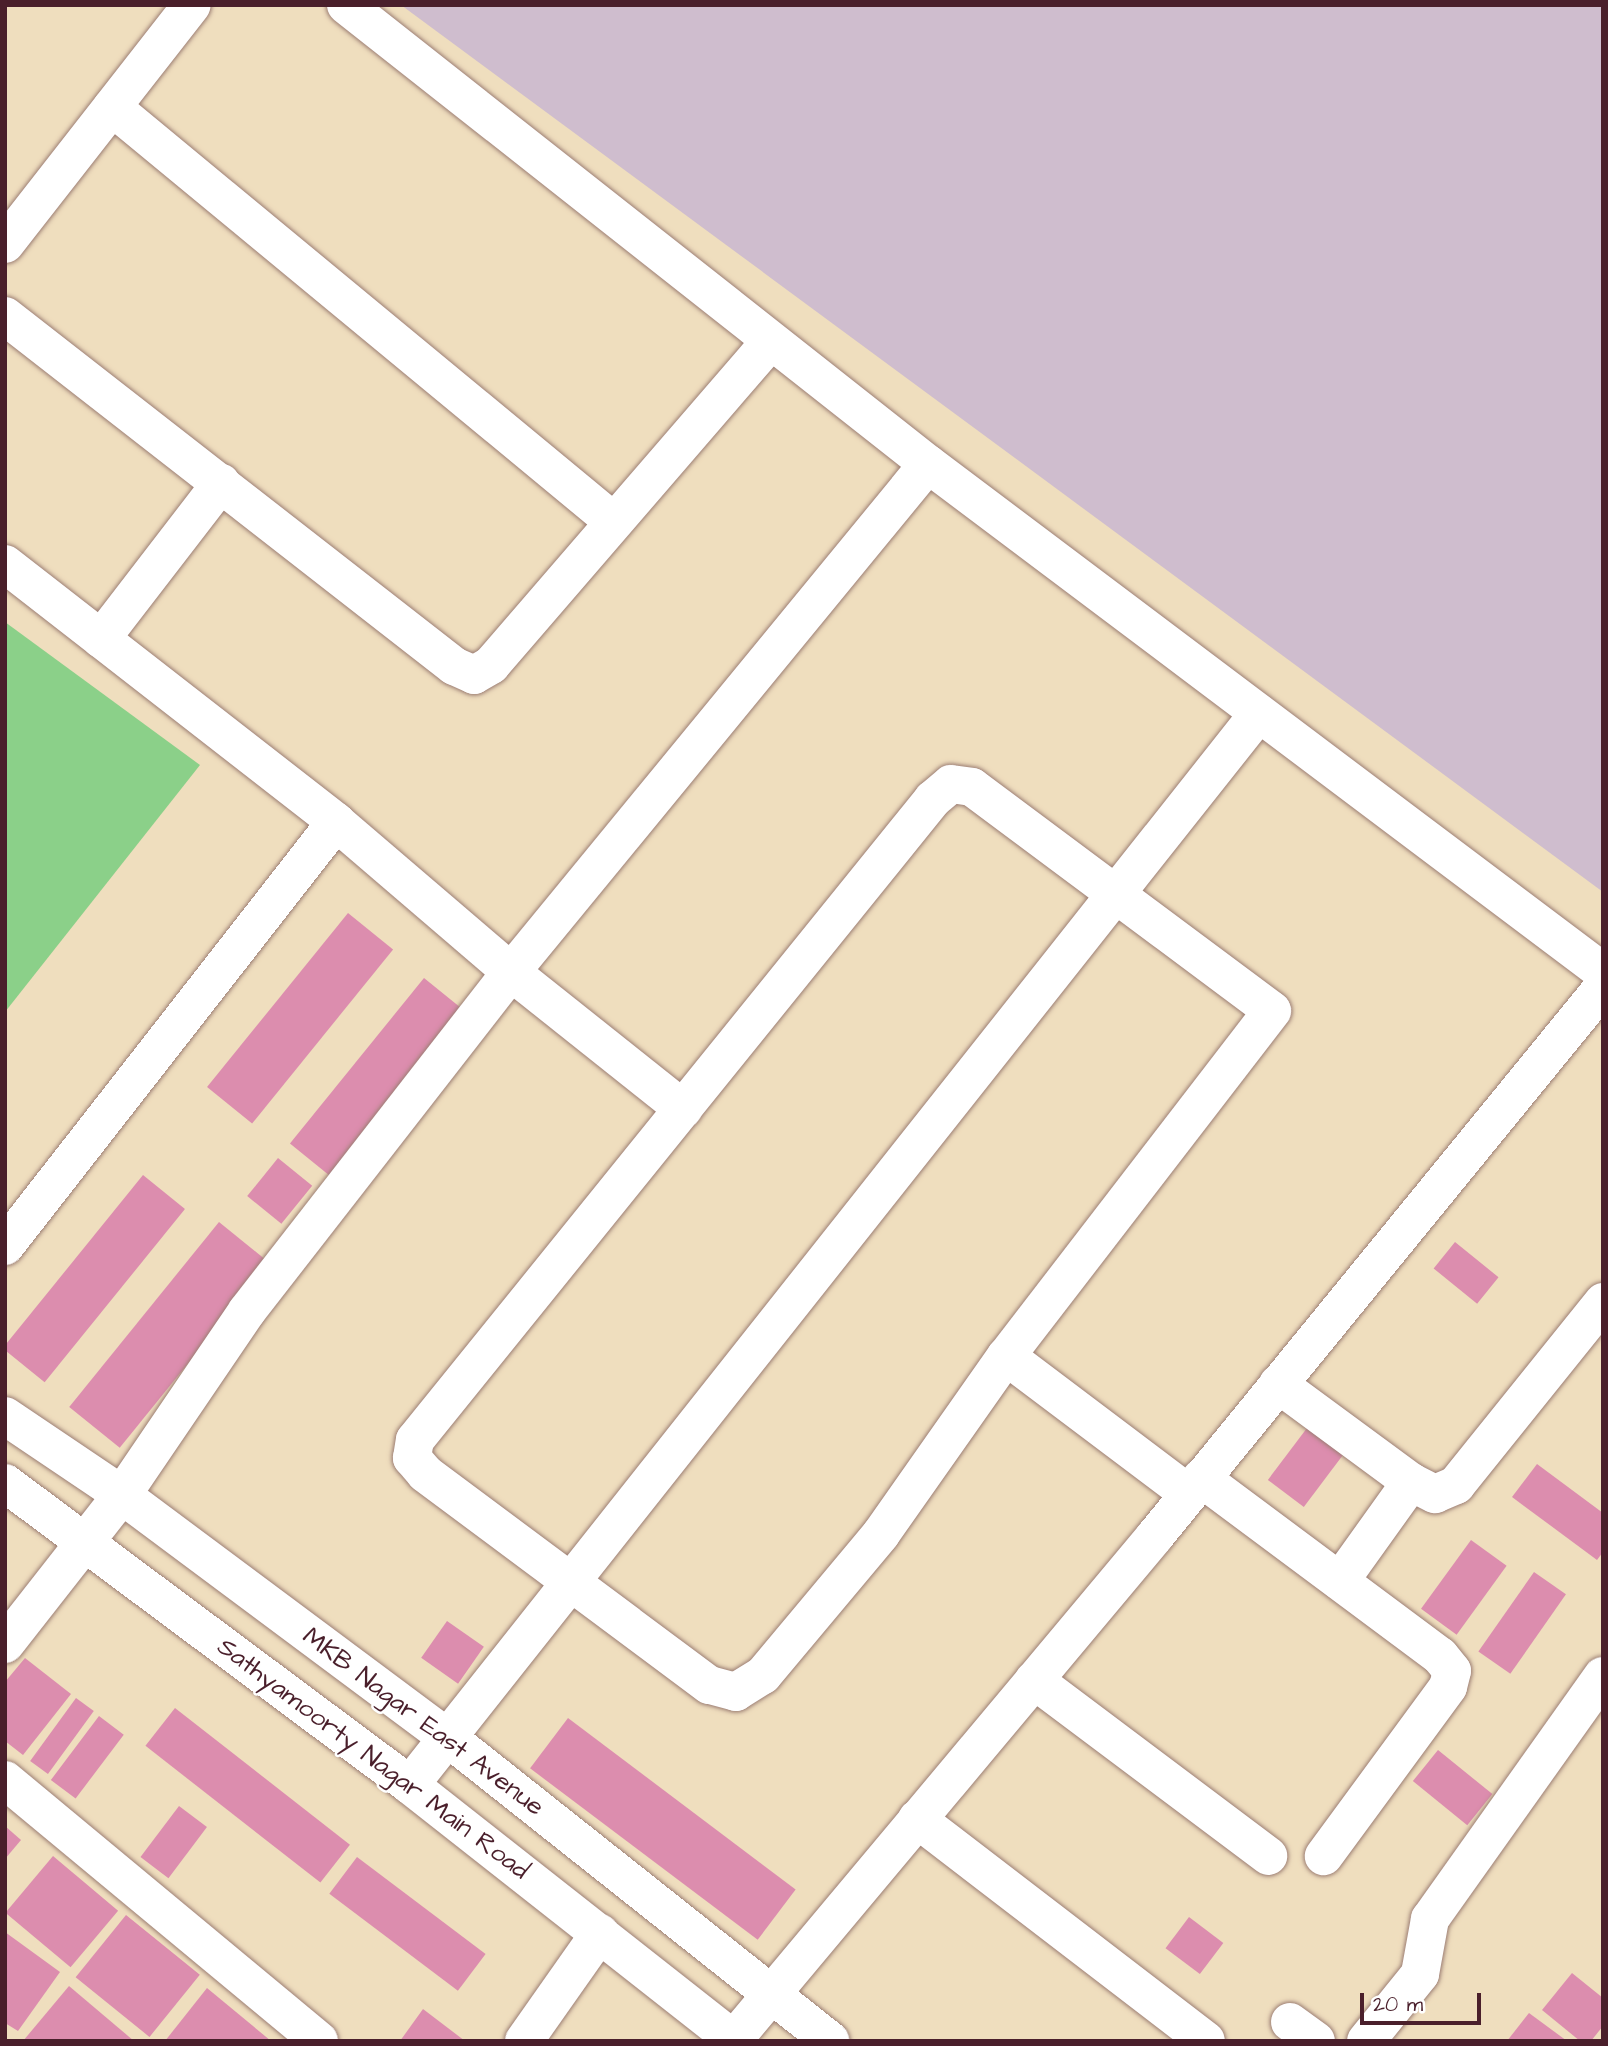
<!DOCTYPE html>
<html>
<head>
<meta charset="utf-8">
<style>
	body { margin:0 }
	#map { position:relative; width:1608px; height:2046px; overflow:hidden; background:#efdebe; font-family:"Architects Daughter",sans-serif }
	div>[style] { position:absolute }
	.industrial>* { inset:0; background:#cfbdce }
	.green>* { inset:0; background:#8bd089 }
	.building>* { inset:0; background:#dc8dae; transform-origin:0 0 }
	.roads { filter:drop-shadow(0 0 2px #9c7e74) drop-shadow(0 0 2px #9c7e74) }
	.minor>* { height:38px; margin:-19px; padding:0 19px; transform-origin:19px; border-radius:19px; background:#fff }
	.major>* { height:38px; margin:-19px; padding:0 19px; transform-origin:19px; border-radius:19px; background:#fff }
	span { translate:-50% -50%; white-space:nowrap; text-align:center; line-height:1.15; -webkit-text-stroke:5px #fff; paint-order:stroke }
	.street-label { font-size:26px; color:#4a1f2b }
	.frame { position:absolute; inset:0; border:7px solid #4a1f2b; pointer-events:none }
	.scale { position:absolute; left:1360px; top:1993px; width:121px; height:32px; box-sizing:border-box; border:4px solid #4a1f2b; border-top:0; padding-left:9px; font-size:21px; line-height:24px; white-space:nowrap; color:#4a1f2b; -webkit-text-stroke:5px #fff; paint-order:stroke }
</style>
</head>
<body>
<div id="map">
	<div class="industrial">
		<div style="clip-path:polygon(401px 5px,1603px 5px,1603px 892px)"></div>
	</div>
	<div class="green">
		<div style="clip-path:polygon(5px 622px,200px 765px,5px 1012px)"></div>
	</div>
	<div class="building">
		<div style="left:348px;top:913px;width:58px;height:224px;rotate:39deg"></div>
		<div style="left:424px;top:978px;width:58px;height:213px;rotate:39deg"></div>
		<div style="left:278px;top:1158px;width:44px;height:49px;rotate:39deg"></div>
		<div style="left:143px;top:1175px;width:54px;height:223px;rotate:39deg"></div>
		<div style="left:219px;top:1222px;width:65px;height:238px;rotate:39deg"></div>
		<div style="left:1455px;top:1242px;width:56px;height:34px;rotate:39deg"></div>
		<div style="left:1307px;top:1428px;width:45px;height:65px;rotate:37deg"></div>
		<div style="clip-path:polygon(1537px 1464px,1603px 1513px,1603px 1552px,1597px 1560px,1512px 1497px)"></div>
		<div style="left:1471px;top:1540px;width:44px;height:85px;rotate:36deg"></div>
		<div style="left:1534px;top:1572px;width:39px;height:97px;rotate:35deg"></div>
		<div style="left:447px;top:1621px;width:45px;height:45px;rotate:35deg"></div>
		<div style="clip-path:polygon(25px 1658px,71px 1694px,23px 1755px,5px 1741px,5px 1682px)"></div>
		<div style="left:76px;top:1698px;width:22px;height:78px;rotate:36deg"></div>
		<div style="left:175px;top:1708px;width:222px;height:48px;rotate:38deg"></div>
		<div style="left:99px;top:1716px;width:31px;height:80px;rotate:37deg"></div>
		<div style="left:568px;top:1718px;width:285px;height:63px;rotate:37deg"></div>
		<div style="left:1438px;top:1750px;width:70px;height:40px;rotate:39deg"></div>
		<div style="left:179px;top:1806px;width:35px;height:64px;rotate:37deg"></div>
		<div style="clip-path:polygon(5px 1826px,21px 1840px,5px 1859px)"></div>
		<div style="left:53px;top:1856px;width:85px;height:74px;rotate:40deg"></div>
		<div style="left:357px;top:1857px;width:161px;height:46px;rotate:37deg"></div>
		<div style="left:126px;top:1915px;width:95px;height:80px;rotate:39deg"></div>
		<div style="left:1189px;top:1917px;width:43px;height:39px;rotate:37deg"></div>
		<div style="clip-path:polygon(5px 1932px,60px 1972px,18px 2031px,5px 2023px)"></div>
		<div style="clip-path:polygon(1572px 1973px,1603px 1998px,1603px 2026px,1591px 2041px,1580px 2041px,1542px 2010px)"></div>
		<div style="clip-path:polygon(69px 1986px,134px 2041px,23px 2041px)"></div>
		<div style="clip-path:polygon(207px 1988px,271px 2041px,165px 2041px)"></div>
		<div style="clip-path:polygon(423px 2009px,465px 2041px,400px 2041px)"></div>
		<div style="clip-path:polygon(1529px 2013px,1567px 2041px,1507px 2041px)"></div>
	</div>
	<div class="roads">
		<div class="minor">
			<div style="left:346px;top:5px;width:741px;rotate:38.26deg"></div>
			<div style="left:928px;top:464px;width:845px;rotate:36.96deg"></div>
			<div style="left:112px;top:107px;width:651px;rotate:39.58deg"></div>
			<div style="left:5px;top:244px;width:303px;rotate:-52deg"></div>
			<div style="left:5px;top:316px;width:569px;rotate:37.94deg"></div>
			<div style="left:454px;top:666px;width:22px;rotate:24deg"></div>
			<div style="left:474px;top:675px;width:20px;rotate:-30deg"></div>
			<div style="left:491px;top:665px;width:427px;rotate:-49.2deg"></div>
			<div style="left:5px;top:564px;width:420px;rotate:37.9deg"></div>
			<div style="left:336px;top:822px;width:230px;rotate:40.6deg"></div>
			<div style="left:511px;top:972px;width:220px;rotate:38.5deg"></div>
			<div style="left:101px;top:639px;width:197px;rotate:-52.4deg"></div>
			<div style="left:951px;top:784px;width:21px;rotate:8deg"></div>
			<div style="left:972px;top:787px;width:374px;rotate:36.7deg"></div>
			<div style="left:1272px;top:1011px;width:436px;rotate:127.6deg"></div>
			<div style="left:1006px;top:1356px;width:218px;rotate:125.1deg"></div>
			<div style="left:881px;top:1534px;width:184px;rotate:129.9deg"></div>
			<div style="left:763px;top:1675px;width:32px;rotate:148deg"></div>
			<div style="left:736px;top:1692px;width:28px;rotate:-165deg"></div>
			<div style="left:709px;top:1685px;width:354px;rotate:-143.3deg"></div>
			<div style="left:425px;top:1473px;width:20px;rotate:-131deg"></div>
			<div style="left:412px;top:1458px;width:18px;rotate:-81deg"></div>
			<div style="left:415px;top:1440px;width:824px;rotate:-51.06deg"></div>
			<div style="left:933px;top:799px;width:23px;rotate:-40deg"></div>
			<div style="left:5px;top:1246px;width:538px;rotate:-52.02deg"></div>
			<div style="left:1006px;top:1356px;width:229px;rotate:37deg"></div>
			<div style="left:1278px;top:1384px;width:165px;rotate:36.4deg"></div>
			<div style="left:1411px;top:1482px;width:27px;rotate:27deg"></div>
			<div style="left:1435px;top:1494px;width:23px;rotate:-23deg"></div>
			<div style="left:1456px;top:1485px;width:235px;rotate:-51.2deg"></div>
			<div style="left:1201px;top:1478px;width:298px;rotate:36.7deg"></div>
			<div style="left:1440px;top:1656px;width:19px;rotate:51deg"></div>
			<div style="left:1452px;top:1671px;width:16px;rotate:104deg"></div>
			<div style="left:1448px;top:1687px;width:210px;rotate:126.3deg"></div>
			<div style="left:1340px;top:1581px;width:122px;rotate:-54.4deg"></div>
			<div style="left:5px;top:1644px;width:189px;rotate:-51.9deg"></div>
			<div style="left:122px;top:1495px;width:222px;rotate:-55.8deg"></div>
			<div style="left:247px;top:1311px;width:430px;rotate:-52.1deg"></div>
			<div style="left:511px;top:972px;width:657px;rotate:-50.62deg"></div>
			<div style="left:1034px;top:1680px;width:293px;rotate:36.9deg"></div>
			<div style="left:5px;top:1780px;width:408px;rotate:39.7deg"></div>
			<div style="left:410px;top:1785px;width:1367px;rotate:-51.62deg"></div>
			<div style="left:917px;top:1819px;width:364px;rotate:37.5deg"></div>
			<div style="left:1290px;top:2022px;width:32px;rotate:36deg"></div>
			<div style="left:734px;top:2039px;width:656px;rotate:-50.07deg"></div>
			<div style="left:1155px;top:1536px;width:709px;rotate:-50.78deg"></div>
			<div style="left:524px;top:2041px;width:132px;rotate:-54.9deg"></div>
			<div style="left:1366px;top:2041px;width:86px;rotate:-51.1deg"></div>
			<div style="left:1420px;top:1974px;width:56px;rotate:-79.7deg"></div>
			<div style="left:1430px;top:1919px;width:298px;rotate:-54.6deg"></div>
		</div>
		<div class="major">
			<div style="left:5px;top:1416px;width:141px;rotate:34deg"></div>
			<div style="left:122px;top:1495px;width:405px;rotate:36.7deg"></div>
			<div style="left:447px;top:1737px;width:489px;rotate:38.4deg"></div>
			<div style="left:5px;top:1483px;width:505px;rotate:36.71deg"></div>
			<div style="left:410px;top:1785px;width:414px;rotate:38.2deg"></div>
		</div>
	</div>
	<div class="street-label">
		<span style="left:423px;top:1722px;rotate:37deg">MKB Nagar East Avenue</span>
		<span style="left:373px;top:1759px;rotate:37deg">Sathyamoorty Nagar Main Road</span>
	</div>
	<div class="frame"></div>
	<div class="scale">20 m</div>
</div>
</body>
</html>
